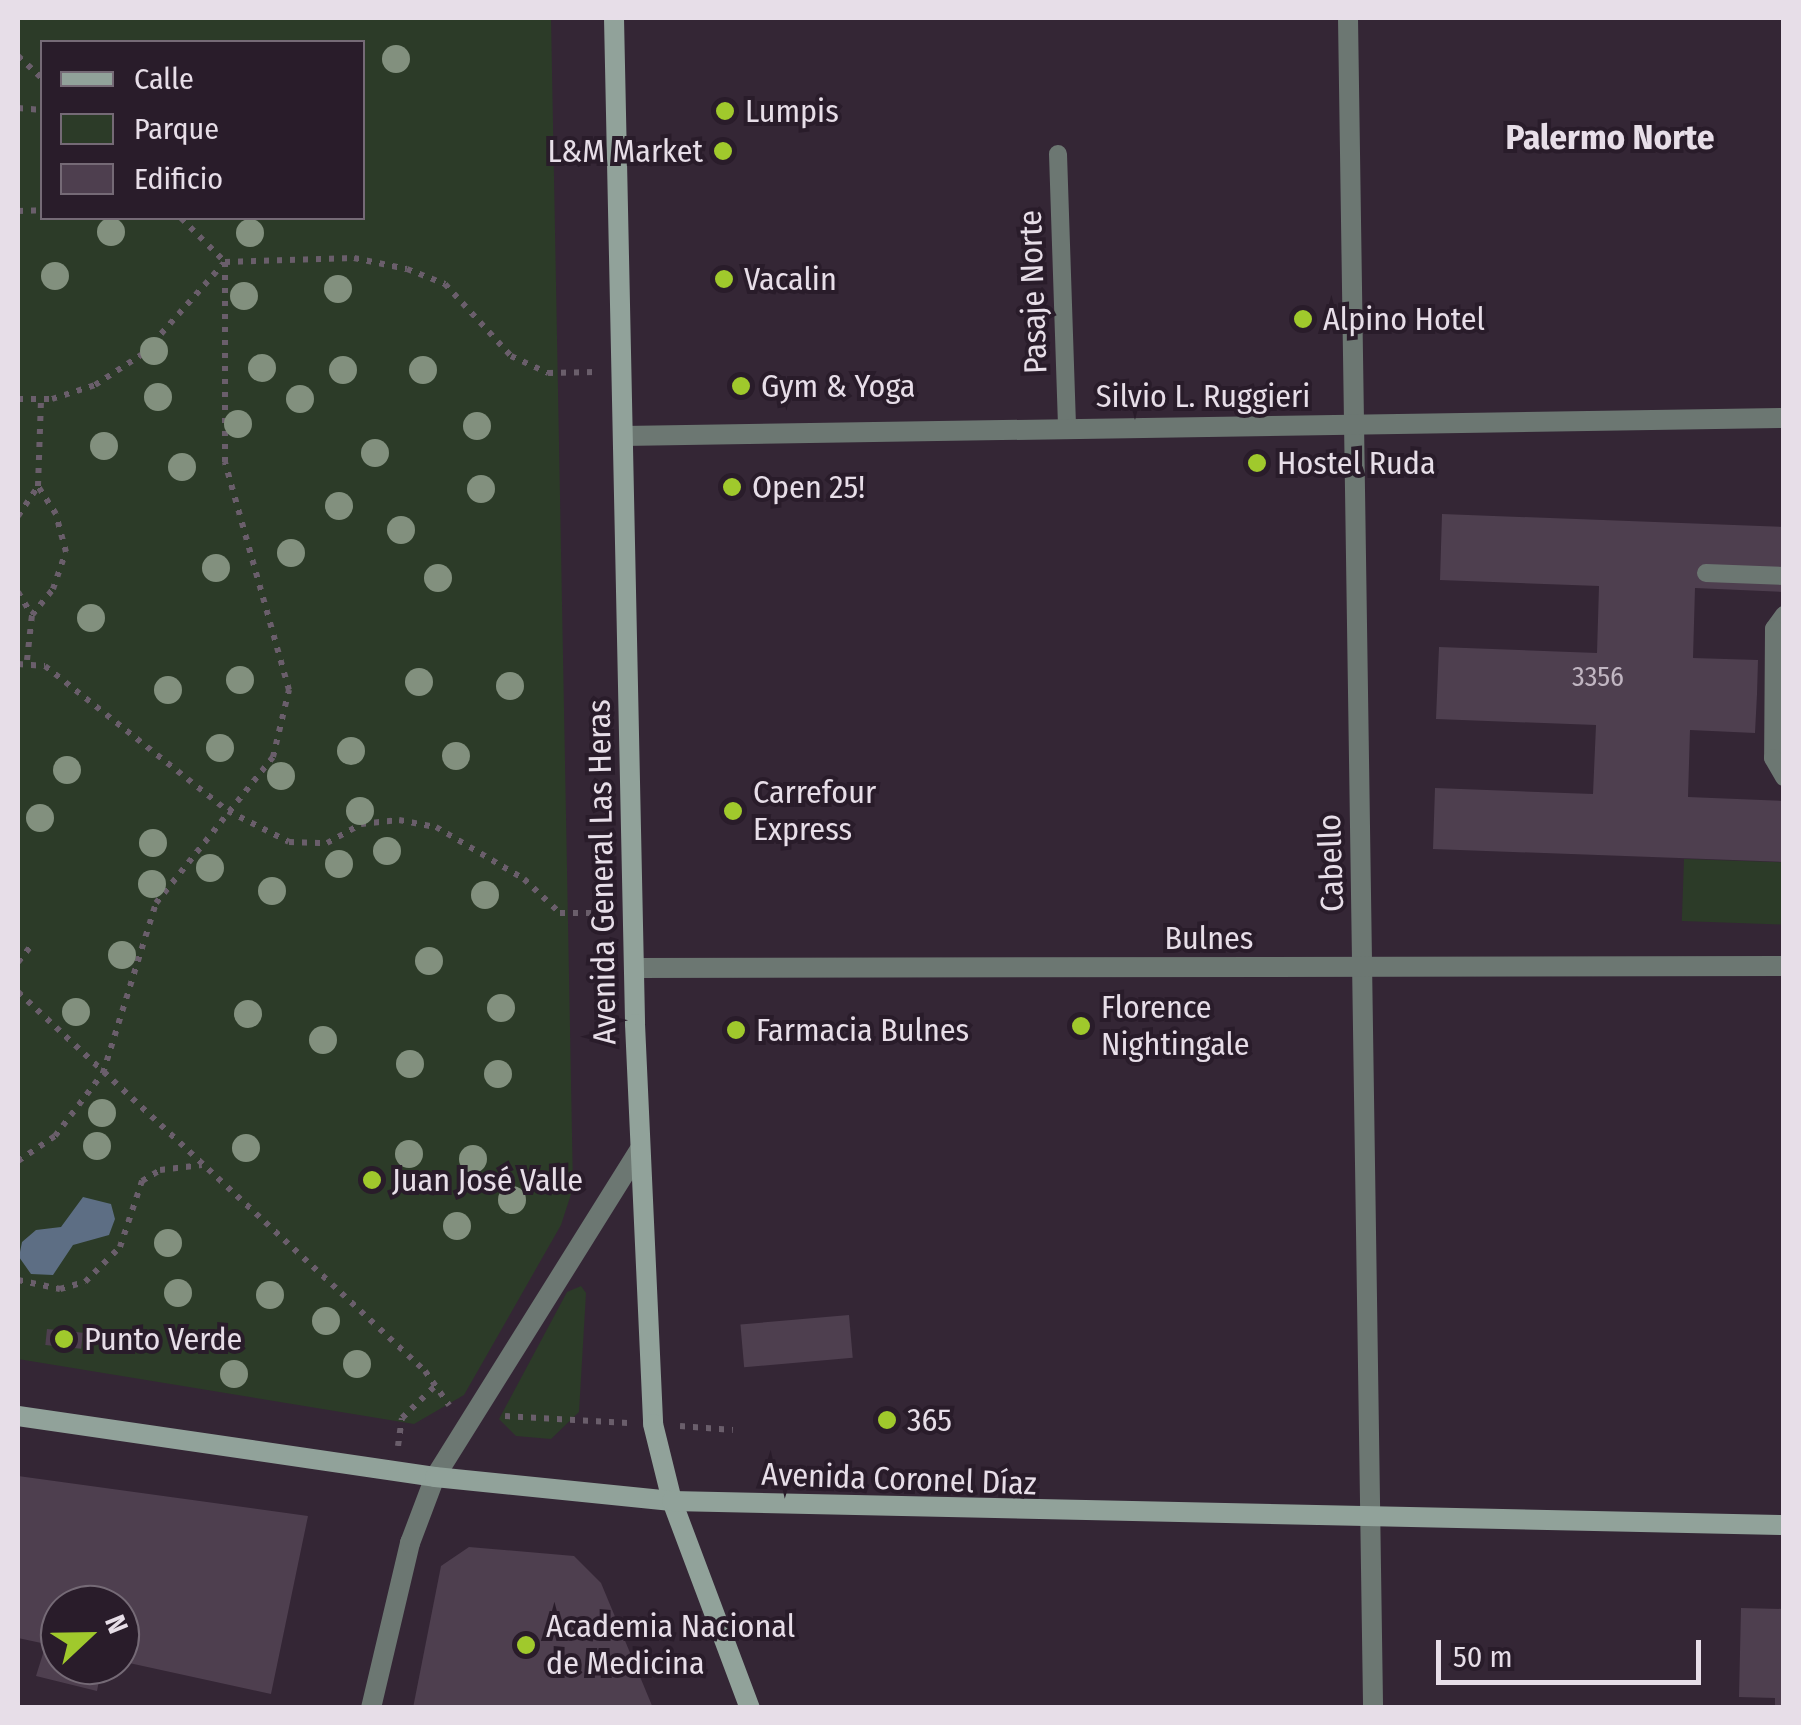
<!DOCTYPE html>
<html>
<head>
<meta charset="utf-8">
<style>
	body { margin:0 }
	#map { position:relative; width:1801px; height:1725px; overflow:hidden; background:#342635; font-family:"Fira Sans Condensed",sans-serif }
	div>[style] { position:absolute }
	.green>* { inset:0; background:#2c3b28; transform-origin:0 0 }
	.water>* { inset:0; background:#5d6e84 }
	.building>* { inset:0; background:#4e3f4f; transform-origin:0 0 }
	.path>* { height:6px; margin-top:-3px; transform-origin:0; background:repeating-linear-gradient(90deg,#6a5e6b 0 5px,transparent 0 13px) }
	.service>* { height:18px; margin:-9px; padding:0 9px; transform-origin:9px; border-radius:9px; background:#6c7772 }
	.minor>* { height:20px; margin:-10px; padding:0 10px; transform-origin:10px; border-radius:10px; background:#6c7772 }
	.secondary>* { height:20px; margin:-10px; padding:0 10px; transform-origin:10px; border-radius:10px; background:#91a29a }
	.trees>* { width:28px; height:28px; margin:-14px; border-radius:50%; background:#82907e }
	.dots>* { width:28px; height:28px; translate:-50% -50%; box-sizing:border-box; border:5px solid #291c2a; border-radius:50% }
	span { translate:-50% -50%; white-space:nowrap; text-align:center; line-height:1.15; -webkit-text-stroke:8px #291c2a; paint-order:stroke }
	.number-label { font-size:28px; color:#c1b6c2 }
	.number-label span { -webkit-text-stroke-width:0 }
	.poi-label { font-size:32px; color:#e7dee8 }
	.left { translate:0 -50%; text-align:left }
	.right { translate:-100% -50%; text-align:right }
	.street-label { font-size:32px; color:#e7dee8 }
	.neighbourhood-label { font-size:35px; color:#e7dee8; font-weight:700 }
	.frame { position:absolute; inset:0; border:20px solid #e7dee8; pointer-events:none }
	.legend { position:absolute; left:40px; top:40px; width:325px; height:180px; box-sizing:border-box; background:#291c2a; border:2px solid #756a76; margin:0; padding:12px 18px; list-style:none; font-size:30px; color:#e7dee8 }
	.legend li { display:flex; align-items:center; gap:20px; height:50px }
	.legend b { width:50px; border:2px solid #756a76 }
	.north { position:absolute; left:40px; top:1585px; width:100px; height:100px; box-sizing:border-box; background:#291c2a; border:2px solid #756a76; border-radius:50%; rotate:68deg; font-size:28px; font-weight:700; line-height:40px; text-align:center; color:#e7dee8 }
	.north::after { content:''; display:block; margin:auto; width:35px; height:45px; background:#a0c92c; clip-path:polygon(50% 0,100% 100%,50% 72%,0 100%) }
	.scale { position:absolute; left:1436px; top:1640px; width:265px; height:45px; box-sizing:border-box; border:5px solid #e7dee8; border-top:0; padding-left:12px; font-size:30px; line-height:35px; white-space:nowrap; color:#e7dee8; -webkit-text-stroke:8px #291c2a; paint-order:stroke }
</style>
</head>
<body>
<div id="map">
	<div class="green">
		<div style="clip-path:polygon(evenodd,18px 18px,551px 18px,573px 1188px,561px 1225px,464px 1395px,414px 1424px,18px 1359px,18px 18px,42px 42px,362px 42px,362px 218px,42px 218px,42px 42px)"></div>
		<div style="left:1684px;top:859px;width:99px;height:62px;rotate:2deg"></div>
		<div style="clip-path:polygon(581px 1286px,586px 1293px,579px 1412px,551px 1439px,516px 1436px,499px 1419px,567px 1292px)"></div>
	</div>
	<div class="water">
		<div style="clip-path:polygon(83px 1197px,111px 1204px,115px 1219px,109px 1235px,73px 1245px,53px 1275px,31px 1274px,19px 1257px,22px 1242px,36px 1230px,61px 1227px)"></div>
	</div>
	<div class="building">
		<div style="clip-path:polygon(1442px 514px,1784px 527px,1784px 592px,1695px 588px,1693px 658px,1758px 660px,1757px 694px,1755px 733px,1690px 730px,1688px 797px,1784px 801px,1784px 862px,1433px 849px,1435px 788px,1593px 794px,1596px 725px,1436px 719px,1439px 647px,1597px 653px,1599px 586px,1440px 580px)"></div>
		<div style="left:849px;top:1315px;width:43px;height:109px;rotate:85deg"></div>
		<div style="left:47px;top:1329px;width:36px;height:16px;rotate:6deg"></div>
		<div style="clip-path:polygon(18px 1476px,308px 1516px,271px 1694px,120px 1661px,120px 1605px,60px 1605px,60px 1665px,102px 1665px,97px 1691px,36px 1676px,46px 1644px,18px 1638px)"></div>
		<div style="clip-path:polygon(469px 1547px,574px 1556px,601px 1583px,653px 1708px,413px 1708px,441px 1566px)"></div>
		<div style="clip-path:polygon(1741px 1608px,1784px 1609px,1784px 1708px,1775px 1708px,1775px 1698px,1739px 1697px)"></div>
	</div>
	<div class="path">
		<div style="left:18px;top:56px;width:33px;rotate:43deg"></div>
		<div style="left:18px;top:108px;width:24px;rotate:5deg"></div>
		<div style="left:18px;top:211px;width:24px;rotate:-2deg"></div>
		<div style="left:181px;top:218px;width:62px;rotate:45deg"></div>
		<div style="left:225px;top:262px;width:129px;rotate:-1.8deg"></div>
		<div style="left:354px;top:258px;width:54px;rotate:11.7deg"></div>
		<div style="left:407px;top:269px;width:41px;rotate:21.5deg"></div>
		<div style="left:445px;top:284px;width:98px;rotate:47.5deg"></div>
		<div style="left:511px;top:356px;width:41px;rotate:24.7deg"></div>
		<div style="left:548px;top:373px;width:48px;rotate:-1.2deg"></div>
		<div style="left:18px;top:399px;width:34px"></div>
		<div style="left:52px;top:399px;width:45px;rotate:-18deg"></div>
		<div style="left:95px;top:385px;width:59px;rotate:-33.1deg"></div>
		<div style="left:144px;top:353px;width:120px;rotate:-48.4deg"></div>
		<div style="left:18px;top:516px;width:36px;rotate:-56deg"></div>
		<div style="left:18px;top:592px;width:27px;rotate:59deg"></div>
		<div style="left:32px;top:615px;width:33px;rotate:-51deg"></div>
		<div style="left:53px;top:589px;width:39px;rotate:-71deg"></div>
		<div style="left:66px;top:552px;width:39px;rotate:-105deg"></div>
		<div style="left:56px;top:514px;width:33px;rotate:-123deg"></div>
		<div style="left:38px;top:486px;width:87px;rotate:-88deg"></div>
		<div style="left:27px;top:660px;width:45px;rotate:-83.7deg"></div>
		<div style="left:18px;top:664px;width:27px;rotate:4deg"></div>
		<div style="left:45px;top:666px;width:233px;rotate:38.4deg"></div>
		<div style="left:228px;top:811px;width:68px;rotate:26.9deg"></div>
		<div style="left:289px;top:842px;width:38px;rotate:2deg"></div>
		<div style="left:327px;top:843px;width:39px;rotate:-29deg"></div>
		<div style="left:361px;top:824px;width:38px;rotate:-6deg"></div>
		<div style="left:399px;top:820px;width:38px;rotate:11deg"></div>
		<div style="left:436px;top:827px;width:102px;rotate:30.6deg"></div>
		<div style="left:524px;top:879px;width:50px;rotate:43.4deg"></div>
		<div style="left:560px;top:913px;width:48px"></div>
		<div style="left:18px;top:962px;width:22px;rotate:-51deg"></div>
		<div style="left:18px;top:992px;width:556px;rotate:42.96deg"></div>
		<div style="left:425px;top:1371px;width:42px;rotate:54.8deg"></div>
		<div style="left:18px;top:1161px;width:45px;rotate:-34deg"></div>
		<div style="left:55px;top:1136px;width:79px;rotate:-52.7deg"></div>
		<div style="left:103px;top:1073px;width:178px;rotate:-72.7deg"></div>
		<div style="left:156px;top:903px;width:187px;rotate:-51.3deg"></div>
		<div style="left:273px;top:757px;width:69px;rotate:-76.6deg"></div>
		<div style="left:289px;top:690px;width:237px;rotate:-105.7deg"></div>
		<div style="left:225px;top:462px;width:200px;rotate:-90deg"></div>
		<div style="left:18px;top:1280px;width:43px;rotate:12.1deg"></div>
		<div style="left:60px;top:1289px;width:26px;rotate:-16deg"></div>
		<div style="left:85px;top:1282px;width:49px;rotate:-45deg"></div>
		<div style="left:120px;top:1247px;width:70px;rotate:-71.6deg"></div>
		<div style="left:142px;top:1181px;width:21px;rotate:-31deg"></div>
		<div style="left:160px;top:1170px;width:42px;rotate:-6.8deg"></div>
		<div style="left:505px;top:1416px;width:123px;rotate:3.3deg"></div>
		<div style="left:680px;top:1426px;width:53px;rotate:4.3deg"></div>
		<div style="left:398px;top:1446px;width:28px;rotate:-82deg"></div>
		<div style="left:402px;top:1418px;width:45px;rotate:-44.1deg"></div>
	</div>
	<div class="service">
		<div style="left:1058px;top:154px;width:273px;rotate:88.1deg"></div>
		<div style="left:1706px;top:573px;width:78px;rotate:2.2deg"></div>
		<div style="left:1784px;top:615px;width:17px;rotate:126deg"></div>
		<div style="left:1774px;top:629px;width:129px;rotate:90.4deg"></div>
		<div style="left:1773px;top:758px;width:22px;rotate:60deg"></div>
	</div>
	<div class="minor">
		<div style="left:1348px;top:18px;width:1690px;rotate:89.15deg"></div>
		<div style="left:623px;top:436px;width:1161px;rotate:-0.89deg"></div>
		<div style="left:634px;top:968px;width:1150px;rotate:-0.1deg"></div>
		<div style="left:371px;top:1708px;width:170px;rotate:-76.7deg"></div>
		<div style="left:410px;top:1543px;width:71px;rotate:-69.3deg"></div>
		<div style="left:435px;top:1477px;width:385px;rotate:-58deg"></div>
	</div>
	<div class="secondary">
		<div style="left:614px;top:18px;width:1006px;rotate:88.8deg"></div>
		<div style="left:635px;top:1024px;width:400px;rotate:87.4deg"></div>
		<div style="left:653px;top:1424px;width:79px;rotate:76.1deg"></div>
		<div style="left:672px;top:1501px;width:221px;rotate:69.4deg"></div>
		<div style="left:18px;top:1416px;width:421px;rotate:8.3deg"></div>
		<div style="left:435px;top:1477px;width:238px;rotate:5.8deg"></div>
		<div style="left:672px;top:1501px;width:1112px;rotate:1.24deg"></div>
	</div>
	<div class="trees">
		<div style="left:396px;top:59px"></div>
		<div style="left:111px;top:232px"></div>
		<div style="left:250px;top:233px"></div>
		<div style="left:55px;top:276px"></div>
		<div style="left:338px;top:289px"></div>
		<div style="left:244px;top:296px"></div>
		<div style="left:154px;top:351px"></div>
		<div style="left:262px;top:368px"></div>
		<div style="left:343px;top:370px"></div>
		<div style="left:423px;top:370px"></div>
		<div style="left:158px;top:397px"></div>
		<div style="left:300px;top:399px"></div>
		<div style="left:238px;top:424px"></div>
		<div style="left:477px;top:426px"></div>
		<div style="left:104px;top:446px"></div>
		<div style="left:375px;top:453px"></div>
		<div style="left:182px;top:467px"></div>
		<div style="left:481px;top:489px"></div>
		<div style="left:339px;top:506px"></div>
		<div style="left:401px;top:530px"></div>
		<div style="left:291px;top:553px"></div>
		<div style="left:216px;top:568px"></div>
		<div style="left:438px;top:578px"></div>
		<div style="left:91px;top:618px"></div>
		<div style="left:240px;top:680px"></div>
		<div style="left:419px;top:682px"></div>
		<div style="left:510px;top:686px"></div>
		<div style="left:168px;top:690px"></div>
		<div style="left:220px;top:748px"></div>
		<div style="left:351px;top:751px"></div>
		<div style="left:456px;top:756px"></div>
		<div style="left:67px;top:770px"></div>
		<div style="left:281px;top:776px"></div>
		<div style="left:360px;top:811px"></div>
		<div style="left:40px;top:818px"></div>
		<div style="left:153px;top:843px"></div>
		<div style="left:387px;top:851px"></div>
		<div style="left:339px;top:864px"></div>
		<div style="left:210px;top:868px"></div>
		<div style="left:152px;top:884px"></div>
		<div style="left:272px;top:891px"></div>
		<div style="left:485px;top:895px"></div>
		<div style="left:122px;top:955px"></div>
		<div style="left:429px;top:961px"></div>
		<div style="left:501px;top:1008px"></div>
		<div style="left:76px;top:1012px"></div>
		<div style="left:248px;top:1014px"></div>
		<div style="left:323px;top:1040px"></div>
		<div style="left:410px;top:1064px"></div>
		<div style="left:498px;top:1074px"></div>
		<div style="left:102px;top:1113px"></div>
		<div style="left:97px;top:1146px"></div>
		<div style="left:246px;top:1148px"></div>
		<div style="left:409px;top:1154px"></div>
		<div style="left:473px;top:1159px"></div>
		<div style="left:512px;top:1200px"></div>
		<div style="left:457px;top:1226px"></div>
		<div style="left:168px;top:1243px"></div>
		<div style="left:178px;top:1293px"></div>
		<div style="left:270px;top:1295px"></div>
		<div style="left:326px;top:1321px"></div>
		<div style="left:357px;top:1364px"></div>
		<div style="left:234px;top:1374px"></div>
	</div>
	<div class="dots">
		<div style="left:725px;top:111px;background:#a0c92c"></div>
		<div style="left:723px;top:151px;background:#a0c92c"></div>
		<div style="left:724px;top:279px;background:#a0c92c"></div>
		<div style="left:1303px;top:319px;background:#a0c92c"></div>
		<div style="left:741px;top:386px;background:#a0c92c"></div>
		<div style="left:1257px;top:463px;background:#a0c92c"></div>
		<div style="left:732px;top:487px;background:#a0c92c"></div>
		<div style="left:733px;top:811px;background:#a0c92c"></div>
		<div style="left:1081px;top:1026px;background:#a0c92c"></div>
		<div style="left:736px;top:1030px;background:#a0c92c"></div>
		<div style="left:372px;top:1180px;background:#a0c92c"></div>
		<div style="left:64px;top:1339px;background:#a0c92c"></div>
		<div style="left:887px;top:1420px;background:#a0c92c"></div>
		<div style="left:526px;top:1645px;background:#a0c92c"></div>
	</div>
	<div class="number-label">
		<span style="left:1598px;top:677px">3356</span>
	</div>
	<div class="poi-label">
		<span class="left" style="left:745px;top:111px">Lumpis</span>
		<span class="right" style="left:703px;top:151px">L&amp;M Market</span>
		<span class="left" style="left:744px;top:279px">Vacalin</span>
		<span class="left" style="left:1323px;top:319px">Alpino Hotel</span>
		<span class="left" style="left:761px;top:386px">Gym &amp; Yoga</span>
		<span class="left" style="left:1277px;top:463px">Hostel Ruda</span>
		<span class="left" style="left:752px;top:487px">Open 25!</span>
		<span class="left" style="left:753px;top:811px">Carrefour<br>Express</span>
		<span class="left" style="left:1101px;top:1026px">Florence<br>Nightingale</span>
		<span class="left" style="left:756px;top:1030px">Farmacia Bulnes</span>
		<span class="left" style="left:392px;top:1180px">Juan José Valle</span>
		<span class="left" style="left:84px;top:1339px">Punto Verde</span>
		<span class="left" style="left:907px;top:1420px">365</span>
		<span class="left" style="left:546px;top:1645px">Academia Nacional<br>de Medicina</span>
	</div>
	<div class="street-label">
		<span style="left:1033px;top:292px;rotate:-92deg">Pasaje Norte</span>
		<span style="left:1203px;top:396px">Silvio L. Ruggieri</span>
		<span style="left:1331px;top:863px;rotate:-92deg">Cabello</span>
		<span style="left:602px;top:872px;rotate:-91deg">Avenida General Las Heras</span>
		<span style="left:1209px;top:938px">Bulnes</span>
		<span style="left:899px;top:1479px;rotate:2deg">Avenida Coronel Díaz</span>
	</div>
	<div class="neighbourhood-label">
		<span style="left:1610px;top:137px">Palermo Norte</span>
	</div>
	<div class="frame"></div>
	<ul class="legend">
	<li><b style="height:12px;background:#91a29a"></b>Calle</li>
	<li><b style="height:28px;background:#2c3b28"></b>Parque</li>
	<li><b style="height:28px;background:#4e3f4f"></b>Edificio</li>
	</ul>
	<div class="north">N</div>
	<div class="scale">50 m</div>
</div>
</body>
</html>
